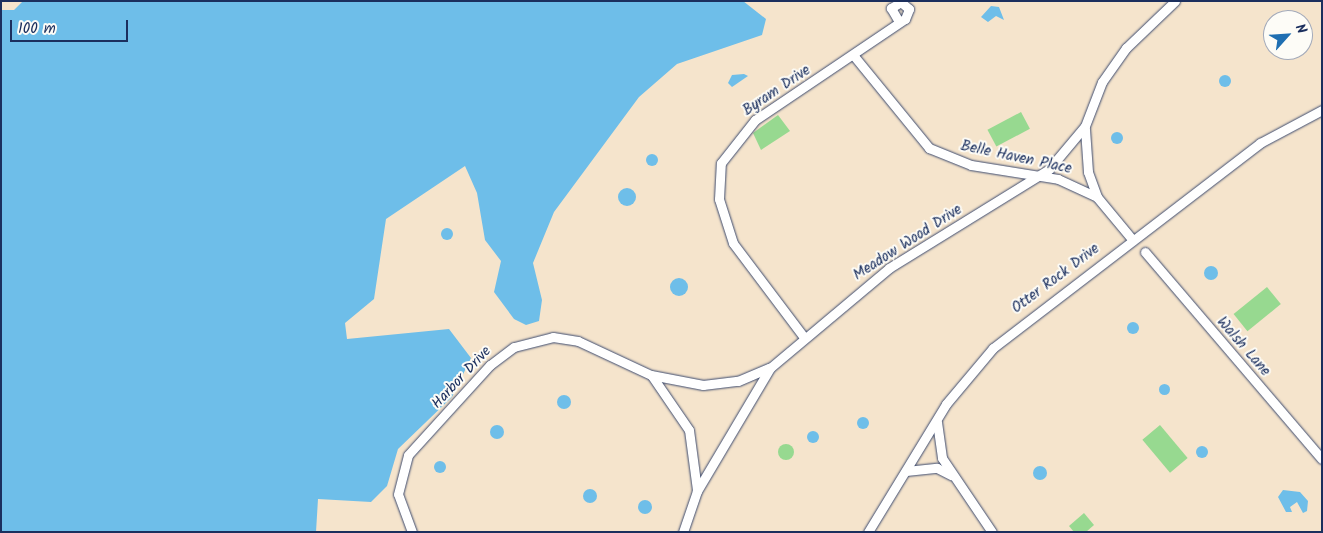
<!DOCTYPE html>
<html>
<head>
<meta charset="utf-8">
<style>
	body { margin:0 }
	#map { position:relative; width:1323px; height:533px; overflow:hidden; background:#f5e4cc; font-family:Kalam,sans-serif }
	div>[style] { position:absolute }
	.green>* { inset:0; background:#97d990; transform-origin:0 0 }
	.round { border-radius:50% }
	.water>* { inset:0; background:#6ebee9 }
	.roads { filter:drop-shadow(0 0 1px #3c4a6e) drop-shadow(0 0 1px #3c4a6e) }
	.minor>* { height:9px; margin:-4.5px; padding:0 4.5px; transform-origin:4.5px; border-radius:4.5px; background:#fff }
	span { translate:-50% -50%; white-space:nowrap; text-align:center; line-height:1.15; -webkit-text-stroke:4px #fdfcf7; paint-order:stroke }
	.street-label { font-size:15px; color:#1b2f5e }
	.frame { position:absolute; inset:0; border:2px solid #1b2f5e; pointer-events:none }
	.north { position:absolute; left:1263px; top:10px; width:50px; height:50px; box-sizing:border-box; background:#fdfcf7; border:1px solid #a3aaba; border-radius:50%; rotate:64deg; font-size:14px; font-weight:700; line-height:20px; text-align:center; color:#1b2f5e }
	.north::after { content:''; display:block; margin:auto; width:18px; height:22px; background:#1f6fb2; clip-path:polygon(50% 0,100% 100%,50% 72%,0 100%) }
	.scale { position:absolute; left:10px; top:20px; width:118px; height:22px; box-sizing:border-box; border:2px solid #1b2f5e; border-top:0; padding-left:6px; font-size:15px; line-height:18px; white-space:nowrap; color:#1b2f5e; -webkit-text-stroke:4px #fdfcf7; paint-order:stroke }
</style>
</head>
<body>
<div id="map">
	<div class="green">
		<div style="left:1021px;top:112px;width:19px;height:38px;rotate:62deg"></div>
		<div style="clip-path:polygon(778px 115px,790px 131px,761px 150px,753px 133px)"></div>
		<div style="left:1267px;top:287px;width:22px;height:43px;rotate:51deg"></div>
		<div style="left:1160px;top:425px;width:43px;height:23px;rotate:50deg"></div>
		<div class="round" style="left:778px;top:444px;width:16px;height:16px"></div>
		<div style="clip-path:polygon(1084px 513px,1094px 525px,1086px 532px,1074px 532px,1069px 526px)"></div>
	</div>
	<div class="water">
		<div style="clip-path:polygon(23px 1px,743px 1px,766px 19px,762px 35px,677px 64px,639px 97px,554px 212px,533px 263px,542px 300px,539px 321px,526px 325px,514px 319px,494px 292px,501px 261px,485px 240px,477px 193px,465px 166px,386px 219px,374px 299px,345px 323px,347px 339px,449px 329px,471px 358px,452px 397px,398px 449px,387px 486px,371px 502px,318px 499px,316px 532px,1px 532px,1px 10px,14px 10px)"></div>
		<div style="clip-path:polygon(991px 6px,999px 7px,1004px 20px,996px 16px,988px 22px,981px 17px)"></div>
		<div class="round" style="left:1219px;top:75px;width:12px;height:12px"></div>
		<div style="clip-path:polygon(732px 75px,744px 74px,748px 76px,732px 87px,728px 83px)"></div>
		<div class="round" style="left:1111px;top:132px;width:12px;height:12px"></div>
		<div class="round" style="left:646px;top:154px;width:12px;height:12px"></div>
		<div class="round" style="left:618px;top:188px;width:18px;height:18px"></div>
		<div class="round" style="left:441px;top:228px;width:12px;height:12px"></div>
		<div class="round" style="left:1204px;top:266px;width:14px;height:14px"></div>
		<div class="round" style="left:670px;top:278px;width:18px;height:18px"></div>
		<div class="round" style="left:1127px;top:322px;width:12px;height:12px"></div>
		<div class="round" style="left:1158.5px;top:383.5px;width:11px;height:11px"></div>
		<div class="round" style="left:557px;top:395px;width:14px;height:14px"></div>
		<div class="round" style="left:857px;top:417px;width:12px;height:12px"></div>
		<div class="round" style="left:490px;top:425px;width:14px;height:14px"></div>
		<div class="round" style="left:807px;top:431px;width:12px;height:12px"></div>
		<div class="round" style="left:1196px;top:446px;width:12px;height:12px"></div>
		<div class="round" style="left:434px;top:461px;width:12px;height:12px"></div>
		<div class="round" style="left:1033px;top:466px;width:14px;height:14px"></div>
		<div class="round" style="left:583px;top:489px;width:14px;height:14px"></div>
		<div style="clip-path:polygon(1283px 490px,1300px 492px,1308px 501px,1307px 511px,1303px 513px,1297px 502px,1290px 507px,1292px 512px,1286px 512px,1278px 497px)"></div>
		<div class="round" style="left:638px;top:500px;width:14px;height:14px"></div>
	</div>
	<div class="roads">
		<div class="minor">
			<div style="left:854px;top:56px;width:119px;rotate:50.8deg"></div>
			<div style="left:929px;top:148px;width:45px;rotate:22deg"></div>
			<div style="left:971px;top:165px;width:88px;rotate:9.1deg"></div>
			<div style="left:1058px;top:179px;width:43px;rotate:24.8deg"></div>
			<div style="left:1085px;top:129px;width:43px;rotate:86deg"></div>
			<div style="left:1088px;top:172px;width:27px;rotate:70deg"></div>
			<div style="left:1097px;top:197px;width:55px;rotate:50.2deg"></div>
			<div style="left:1145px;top:252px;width:272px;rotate:49.5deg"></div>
			<div style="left:803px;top:336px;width:116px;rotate:-127deg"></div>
			<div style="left:733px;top:243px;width:46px;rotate:-107.7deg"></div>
			<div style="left:719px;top:199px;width:36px;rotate:-87deg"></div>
			<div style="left:721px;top:163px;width:55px;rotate:-51.7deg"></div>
			<div style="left:755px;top:120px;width:181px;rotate:-34deg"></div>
			<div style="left:905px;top:19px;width:11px;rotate:-68deg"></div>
			<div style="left:909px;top:9px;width:11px;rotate:-139deg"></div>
			<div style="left:901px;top:2px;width:12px;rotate:149deg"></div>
			<div style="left:891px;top:8px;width:14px;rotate:60deg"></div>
			<div style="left:652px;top:376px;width:65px;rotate:55.6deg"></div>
			<div style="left:689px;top:430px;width:61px;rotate:82.4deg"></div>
			<div style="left:937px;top:422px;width:36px;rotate:82deg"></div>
			<div style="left:942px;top:458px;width:89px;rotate:56deg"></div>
			<div style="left:906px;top:471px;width:31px;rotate:-6deg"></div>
			<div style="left:937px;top:468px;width:16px;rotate:27deg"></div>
			<div style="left:412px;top:532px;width:40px;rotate:-110.2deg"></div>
			<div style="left:398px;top:494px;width:40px;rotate:-75.6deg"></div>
			<div style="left:408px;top:455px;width:122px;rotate:-47.7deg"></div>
			<div style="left:490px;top:365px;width:30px;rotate:-37deg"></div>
			<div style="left:514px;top:347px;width:40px;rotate:-14.4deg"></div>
			<div style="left:553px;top:337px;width:25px;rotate:9deg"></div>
			<div style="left:578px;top:341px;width:81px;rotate:25deg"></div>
			<div style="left:651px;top:375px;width:53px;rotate:10.9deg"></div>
			<div style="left:703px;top:385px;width:35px;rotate:-7deg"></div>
			<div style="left:738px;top:381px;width:34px;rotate:-23deg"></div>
			<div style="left:683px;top:532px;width:43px;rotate:-71.1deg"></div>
			<div style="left:697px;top:491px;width:143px;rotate:-59.3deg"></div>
			<div style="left:770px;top:368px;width:155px;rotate:-40deg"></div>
			<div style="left:889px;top:268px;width:188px;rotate:-31.7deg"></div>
			<div style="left:1049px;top:169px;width:56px;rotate:-50.1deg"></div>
			<div style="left:1085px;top:126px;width:47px;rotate:-68.9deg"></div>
			<div style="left:1102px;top:82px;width:42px;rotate:-54.8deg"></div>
			<div style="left:1126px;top:48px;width:68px;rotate:-43.8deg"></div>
			<div style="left:868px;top:532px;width:150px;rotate:-58.6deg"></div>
			<div style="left:946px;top:404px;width:73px;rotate:-50deg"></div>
			<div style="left:993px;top:348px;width:337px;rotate:-37.5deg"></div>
			<div style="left:1260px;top:143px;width:70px;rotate:-28deg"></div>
		</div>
	</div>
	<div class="street-label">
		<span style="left:777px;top:91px;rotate:-34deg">Byram Drive</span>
		<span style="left:1016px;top:158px;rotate:12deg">Belle Haven Place</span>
		<span style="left:908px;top:243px;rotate:-33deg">Meadow Wood Drive</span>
		<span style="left:1056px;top:279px;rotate:-37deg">Otter Rock Drive</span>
		<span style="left:1243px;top:347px;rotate:49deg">Walsh Lane</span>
		<span style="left:462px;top:378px;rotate:-47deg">Harbor Drive</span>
	</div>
	<div class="frame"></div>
	<div class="north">N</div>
	<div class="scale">100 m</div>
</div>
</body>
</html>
